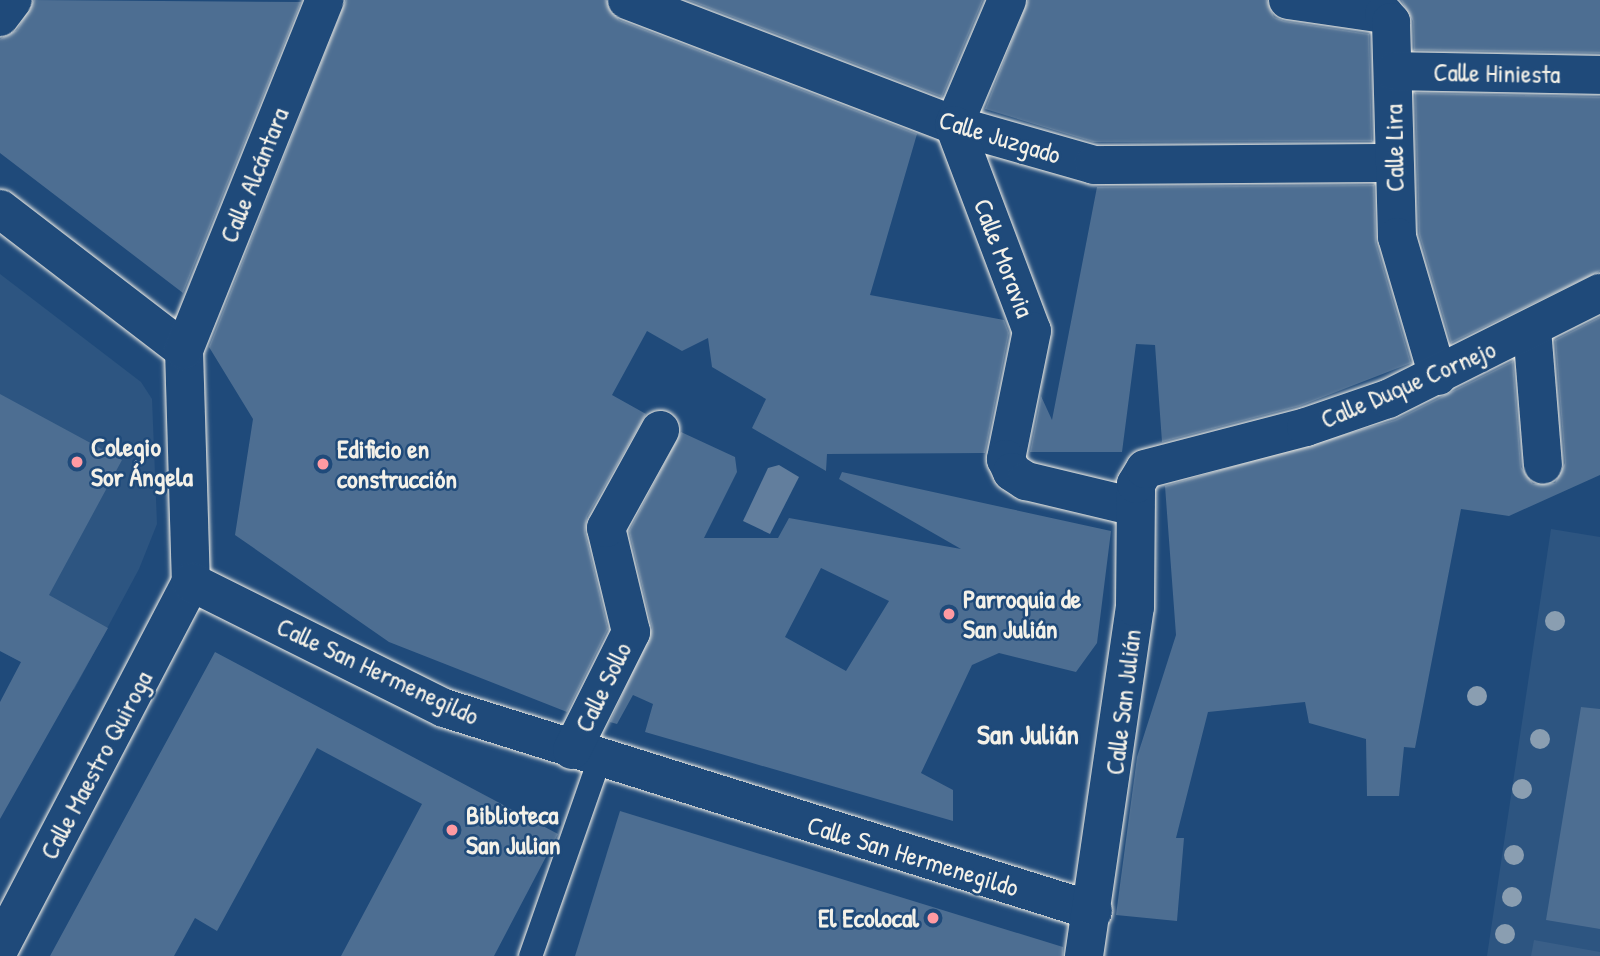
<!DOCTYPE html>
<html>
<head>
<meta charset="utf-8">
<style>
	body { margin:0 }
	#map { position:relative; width:1600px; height:956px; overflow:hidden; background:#1f4a7a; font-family:"Patrick Hand",sans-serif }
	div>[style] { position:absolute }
	.built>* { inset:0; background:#2d5581 }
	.green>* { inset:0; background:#3a5f88 }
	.water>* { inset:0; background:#627e9d }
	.building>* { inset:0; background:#4d6e92 }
	.roads { filter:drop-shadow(0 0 2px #f4f1e8) drop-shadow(0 0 2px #f4f1e8) }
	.service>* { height:23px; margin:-11.5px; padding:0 11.5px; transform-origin:11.5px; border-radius:11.5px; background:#1f4a7a }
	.minor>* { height:38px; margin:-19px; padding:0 19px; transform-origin:19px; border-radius:19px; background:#1f4a7a }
	.trees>* { width:20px; height:20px; margin:-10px; border-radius:50%; background:#8a9eb1 }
	.dots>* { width:19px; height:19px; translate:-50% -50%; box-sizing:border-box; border:4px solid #1f4a7a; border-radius:50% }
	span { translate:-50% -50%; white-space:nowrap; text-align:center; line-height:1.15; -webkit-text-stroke:5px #1f4a7a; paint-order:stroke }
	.street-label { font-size:26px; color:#f4f1e8 }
	.poi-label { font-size:26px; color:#f4f1e8; font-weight:700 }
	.left { translate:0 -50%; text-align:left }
	.right { translate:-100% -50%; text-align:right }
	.neighbourhood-label { font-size:28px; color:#f4f1e8; font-weight:700 }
</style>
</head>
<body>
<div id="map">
	<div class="built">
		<div style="clip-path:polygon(0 274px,141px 382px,152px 399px,157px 524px,139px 569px,74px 690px,0 651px)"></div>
		<div style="clip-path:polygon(1551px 529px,1600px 537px,1600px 956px,1487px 956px)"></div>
	</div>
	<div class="green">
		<div style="clip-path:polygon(1534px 940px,1600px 952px,1600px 956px,1531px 956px)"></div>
	</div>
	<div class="water">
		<div style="clip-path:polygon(779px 465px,799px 477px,770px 534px,743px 521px,768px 468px)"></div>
	</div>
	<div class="building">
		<div style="clip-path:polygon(34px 0,301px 2px,183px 293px,0 153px,0 39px,17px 30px)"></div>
		<div style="clip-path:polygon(346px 0,606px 0,619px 20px,917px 134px,870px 295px,1004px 320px,1009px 333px,985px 453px,827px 454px,826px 471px,752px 428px,766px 399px,712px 367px,708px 338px,682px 351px,647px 331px,612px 395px,646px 414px,587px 517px,585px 532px,608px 629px,567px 712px,389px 642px,235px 535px,253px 419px,209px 347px)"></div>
		<div style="clip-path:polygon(688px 0,983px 0,942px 97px)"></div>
		<div style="clip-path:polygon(1028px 0,1267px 0,1274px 17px,1284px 21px,1369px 34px,1372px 141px,1093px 142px,985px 109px)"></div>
		<div style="clip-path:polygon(1401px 0,1600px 0,1600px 53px,1414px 50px,1413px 21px)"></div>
		<div style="clip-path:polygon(1415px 93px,1600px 97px,1600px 271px,1451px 343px,1419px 234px)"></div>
		<div style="clip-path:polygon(1374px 185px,1376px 243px,1411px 363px,1300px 406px,1162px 442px,1155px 345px,1136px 344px,1122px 452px,1030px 452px,1041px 396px,1052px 420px,1097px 187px)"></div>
		<div style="clip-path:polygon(1600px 317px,1600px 475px,1509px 516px,1461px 509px,1415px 748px,1404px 747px,1399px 796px,1367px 796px,1366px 739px,1309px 723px,1305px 702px,1208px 712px,1176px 838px,1184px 838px,1177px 921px,1116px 915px,1137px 757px,1176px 635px,1165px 486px,1395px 420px,1513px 361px,1521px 467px,1533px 484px,1555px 483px,1565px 463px,1555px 340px)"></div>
		<div style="clip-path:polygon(0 394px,122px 460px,49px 595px,108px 628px,0 819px,0 702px,21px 662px,0 651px)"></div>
		<div style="clip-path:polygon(evenodd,681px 432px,735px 457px,737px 472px,704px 538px,778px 538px,789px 518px,961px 549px,839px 479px,842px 472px,1111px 531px,1097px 643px,1076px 672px,999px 653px,972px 665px,921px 773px,953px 790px,953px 821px,645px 732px,653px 704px,633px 695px,617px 724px,610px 722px,652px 628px,629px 531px,681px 432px,821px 568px,889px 601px,846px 671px,785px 637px,821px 568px)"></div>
		<div style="clip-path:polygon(215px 652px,558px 834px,494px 956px,341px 956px,422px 804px,317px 748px,217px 931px,195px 918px,174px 956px,50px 956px)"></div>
		<div style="clip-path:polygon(1581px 707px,1600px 709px,1600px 929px,1546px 920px)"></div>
		<div style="clip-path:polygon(620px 811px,1063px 947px,1063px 956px,575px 956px)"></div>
	</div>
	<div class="roads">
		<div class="service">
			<div style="left:530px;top:956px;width:209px;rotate:-70.7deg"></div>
		</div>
		<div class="minor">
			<div style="left:627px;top:0;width:350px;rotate:20.9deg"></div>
			<div style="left:954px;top:125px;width:146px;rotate:15.9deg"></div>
			<div style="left:1094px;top:165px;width:299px;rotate:-0.4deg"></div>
			<div style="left:1007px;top:0;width:136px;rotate:113deg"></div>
			<div style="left:954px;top:125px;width:220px;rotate:69.3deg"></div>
			<div style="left:1032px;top:331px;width:131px;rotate:101.5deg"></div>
			<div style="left:1006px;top:459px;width:14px;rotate:65deg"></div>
			<div style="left:1012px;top:472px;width:17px;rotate:33deg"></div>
			<div style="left:1026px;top:481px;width:112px;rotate:13.4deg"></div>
			<div style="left:1288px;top:0;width:97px;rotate:8.3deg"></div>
			<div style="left:1384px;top:14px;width:11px;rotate:49deg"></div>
			<div style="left:1391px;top:22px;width:215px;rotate:88.4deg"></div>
			<div style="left:1397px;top:237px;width:145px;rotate:73.6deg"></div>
			<div style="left:0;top:17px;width:21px;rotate:-53deg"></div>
			<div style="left:1394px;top:71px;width:206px;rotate:1.1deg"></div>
			<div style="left:0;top:209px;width:232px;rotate:37.5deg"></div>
			<div style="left:184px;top:350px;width:232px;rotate:88.3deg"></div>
			<div style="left:191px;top:582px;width:413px;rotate:117.6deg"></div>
			<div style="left:1532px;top:329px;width:136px;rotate:85.4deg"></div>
			<div style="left:184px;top:350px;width:377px;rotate:-68.1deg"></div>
			<div style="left:191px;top:582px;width:283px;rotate:26.5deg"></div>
			<div style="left:444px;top:708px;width:680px;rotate:17.37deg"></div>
			<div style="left:572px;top:750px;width:132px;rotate:-63.4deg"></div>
			<div style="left:631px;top:632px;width:107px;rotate:-103.5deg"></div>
			<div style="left:606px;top:528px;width:112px;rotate:-61.1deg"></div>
			<div style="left:1084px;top:956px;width:353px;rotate:-81.7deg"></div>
			<div style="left:1135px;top:607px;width:123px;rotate:-89.5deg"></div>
			<div style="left:1136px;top:484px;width:17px;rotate:-59deg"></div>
			<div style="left:1145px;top:469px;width:166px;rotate:-14.6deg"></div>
			<div style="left:1306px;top:427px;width:87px;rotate:-18.9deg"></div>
			<div style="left:1388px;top:399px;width:237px;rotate:-26.6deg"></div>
		</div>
	</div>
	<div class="trees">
		<div style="left:1555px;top:621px"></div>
		<div style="left:1477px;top:696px"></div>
		<div style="left:1540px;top:739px"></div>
		<div style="left:1522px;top:789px"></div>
		<div style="left:1514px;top:855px"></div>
		<div style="left:1512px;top:897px"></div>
		<div style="left:1505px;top:934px"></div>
	</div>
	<div class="dots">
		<div style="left:77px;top:462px;background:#ff9aa2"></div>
		<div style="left:323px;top:464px;background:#ff9aa2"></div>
		<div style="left:949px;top:614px;background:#ff9aa2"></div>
		<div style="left:452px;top:830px;background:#ff9aa2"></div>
		<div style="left:933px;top:918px;background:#ff9aa2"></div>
	</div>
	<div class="street-label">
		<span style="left:1497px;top:73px;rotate:1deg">Calle Hiniesta</span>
		<span style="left:1000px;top:137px;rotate:17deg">Calle Juzgado</span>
		<span style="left:1394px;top:148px;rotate:-91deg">Calle Lira</span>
		<span style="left:254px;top:175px;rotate:-68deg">Calle Alcántara</span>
		<span style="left:1004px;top:258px;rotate:69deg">Calle Moravia</span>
		<span style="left:1408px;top:384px;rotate:-23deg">Calle Duque Cornejo</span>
		<span style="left:378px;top:671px;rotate:25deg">Calle San Hermenegildo</span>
		<span style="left:603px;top:687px;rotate:-64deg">Calle Sollo</span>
		<span style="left:1123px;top:702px;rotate:-83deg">Calle San Julián</span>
		<span style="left:96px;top:765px;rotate:-62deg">Calle Maestro Quiroga</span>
		<span style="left:913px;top:856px;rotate:17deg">Calle San Hermenegildo</span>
	</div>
	<div class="poi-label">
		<span class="left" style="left:91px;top:462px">Colegio<br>Sor Ángela</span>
		<span class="left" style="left:337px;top:464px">Edificio en<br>construcción</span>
		<span class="left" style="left:963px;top:614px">Parroquia de<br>San Julián</span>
		<span class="left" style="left:466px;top:830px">Biblioteca<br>San Julian</span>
		<span class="right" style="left:919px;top:918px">El Ecolocal</span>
	</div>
	<div class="neighbourhood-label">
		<span style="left:1028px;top:734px">San Julián</span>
	</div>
</div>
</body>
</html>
